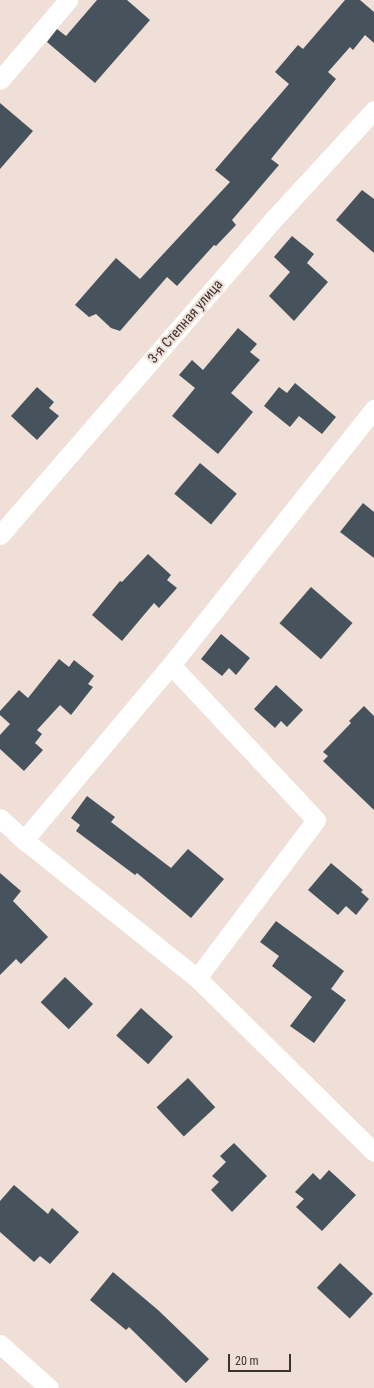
<!DOCTYPE html>
<html>
<head>
<meta charset="utf-8">
<style>
	body { margin:0 }
	#map { position:relative; width:374px; height:1388px; overflow:hidden; background:#efdfd6; font-family:"Roboto Condensed",sans-serif }
	div>[style] { position:absolute }
	.building>* { inset:0; background:#47535c; transform-origin:0 0 }
	.street>* { height:19px; margin:-9.5px; padding:0 9.5px; transform-origin:9.5px; border-radius:9.5px; background:#fff }
	span { translate:-50% -50%; white-space:nowrap; text-align:center; line-height:1.15; -webkit-text-stroke:4px #efdfd6; paint-order:stroke }
	.street-label { font-size:14px; color:#3a3330 }
	.scale { position:absolute; left:228px; top:1354px; width:63px; height:18px; box-sizing:border-box; border:2px solid #3a3330; border-top:0; padding-left:5px; font-size:12px; line-height:14px; white-space:nowrap; color:#3a3330; -webkit-text-stroke:3px #efdfd6; paint-order:stroke }
</style>
</head>
<body>
<div id="map">
	<div class="building">
		<div style="clip-path:polygon(97px 0,127px 0,150px 20px,95px 83px,47px 42px,57px 29px,66px 36px)"></div>
		<div style="clip-path:polygon(345px 0,360px 0,374px 12px,374px 43px,365px 35px,353px 50px,350px 47px,328px 72px,336px 79px,271px 159px,279px 165px,232px 220px,236px 225px,216px 246px,214px 245px,177px 286px,167px 277px,120px 331px,111px 328px,96px 314px,89px 317px,75px 305px,116px 258px,140px 279px,230px 182px,215px 170px,289px 84px,275px 72px,298px 45px,303px 49px)"></div>
		<div style="clip-path:polygon(0 103px,33px 131px,0 169px)"></div>
		<div style="clip-path:polygon(362px 190px,374px 199px,374px 253px,336px 220px)"></div>
		<div style="clip-path:polygon(292px 236px,314px 254px,307px 263px,328px 282px,294px 321px,269px 296px,290px 272px,274px 257px)"></div>
		<div style="clip-path:polygon(238px 328px,257px 344px,250px 352px,260px 360px,231px 393px,253px 412px,218px 454px,172px 416px,195px 388px,179px 375px,192px 360px,203px 370px)"></div>
		<div style="clip-path:polygon(295px 383px,336px 417px,322px 434px,299px 416px,290px 427px,264px 406px,279px 387px,287px 393px)"></div>
		<div style="clip-path:polygon(37px 387px,54px 402px,49px 408px,59px 416px,37px 440px,11px 416px)"></div>
		<div style="left:200px;top:463px;width:48px;height:40px;rotate:40deg"></div>
		<div style="clip-path:polygon(363px 503px,374px 512px,374px 558px,340px 532px)"></div>
		<div style="clip-path:polygon(148px 554px,171px 575px,167px 580px,177px 588px,159px 608px,154px 603px,122px 641px,92px 615px,120px 581px,122px 582px)"></div>
		<div style="left:311px;top:587px;width:55px;height:48px;rotate:41deg"></div>
		<div style="clip-path:polygon(221px 634px,250px 658px,236px 675px,229px 668px,222px 676px,201px 659px)"></div>
		<div style="clip-path:polygon(59px 659px,69px 667px,74px 660px,94px 676px,88px 684px,93px 687px,71px 715px,60px 705px,37px 730px,42px 734px,35px 743px,43px 750px,24px 771px,0 749px,0 735px,10px 724px,0 715px,0 711px,19px 690px,28px 698px)"></div>
		<div style="clip-path:polygon(276px 685px,303px 710px,287px 727px,281px 721px,275px 728px,254px 709px)"></div>
		<div style="clip-path:polygon(364px 706px,374px 716px,374px 810px,323px 761px,328px 756px,323px 752px,351px 723px,349px 721px)"></div>
		<div style="clip-path:polygon(87px 796px,115px 817px,111px 822px,171px 868px,188px 849px,224px 879px,191px 918px,137px 873px,135px 875px,76px 831px,80px 825px,71px 818px)"></div>
		<div style="clip-path:polygon(331px 863px,363px 890px,361px 892px,369px 899px,356px 915px,346px 906px,338px 915px,308px 890px)"></div>
		<div style="clip-path:polygon(0 873px,21px 891px,13px 901px,48px 937px,21px 964px,16px 959px,0 975px)"></div>
		<div style="clip-path:polygon(276px 921px,344px 971px,331px 989px,346px 1000px,314px 1043px,290px 1026px,312px 997px,272px 966px,279px 956px,260px 942px)"></div>
		<div style="left:65px;top:977px;width:39px;height:35px;rotate:44deg"></div>
		<div style="left:141px;top:1008px;width:43px;height:37px;rotate:42deg"></div>
		<div style="left:188px;top:1078px;width:40px;height:43px;rotate:47deg"></div>
		<div style="clip-path:polygon(234px 1143px,267px 1176px,232px 1212px,211px 1190px,219px 1182px,212px 1176px,226px 1162px,220px 1156px)"></div>
		<div style="clip-path:polygon(329px 1170px,356px 1195px,322px 1231px,296px 1207px,304px 1199px,295px 1192px,313px 1173px,320px 1180px)"></div>
		<div style="clip-path:polygon(14px 1185px,48px 1214px,52px 1208px,79px 1232px,50px 1264px,40px 1256px,34px 1262px,0 1232px,0 1201px)"></div>
		<div style="left:340px;top:1263px;width:45px;height:34px;rotate:43deg"></div>
		<div style="clip-path:polygon(113px 1272px,158px 1310px,209px 1359px,186px 1383px,129px 1327px,126px 1330px,90px 1300px)"></div>
	</div>
	<div class="street">
		<div style="left:0;top:80px;width:105px;rotate:-49.6deg"></div>
		<div style="left:0;top:535px;width:414px;rotate:-49.1deg"></div>
		<div style="left:271px;top:222px;width:152px;rotate:-47.4deg"></div>
		<div style="left:171px;top:665px;width:212px;rotate:46.9deg"></div>
		<div style="left:316px;top:820px;width:198px;rotate:127deg"></div>
		<div style="left:0;top:818px;width:33px;rotate:43deg"></div>
		<div style="left:24px;top:840px;width:221px;rotate:38.6deg"></div>
		<div style="left:197px;top:978px;width:248px;rotate:44.5deg"></div>
		<div style="left:24px;top:840px;width:229px;rotate:-50deg"></div>
		<div style="left:171px;top:665px;width:327px;rotate:-51.6deg"></div>
		<div style="left:0;top:1344px;width:66px;rotate:41.9deg"></div>
	</div>
	<div class="street-label">
		<span style="left:185px;top:321px;rotate:-49deg">3-я Степная улица</span>
	</div>
	<div class="scale">20 m</div>
</div>
</body>
</html>
